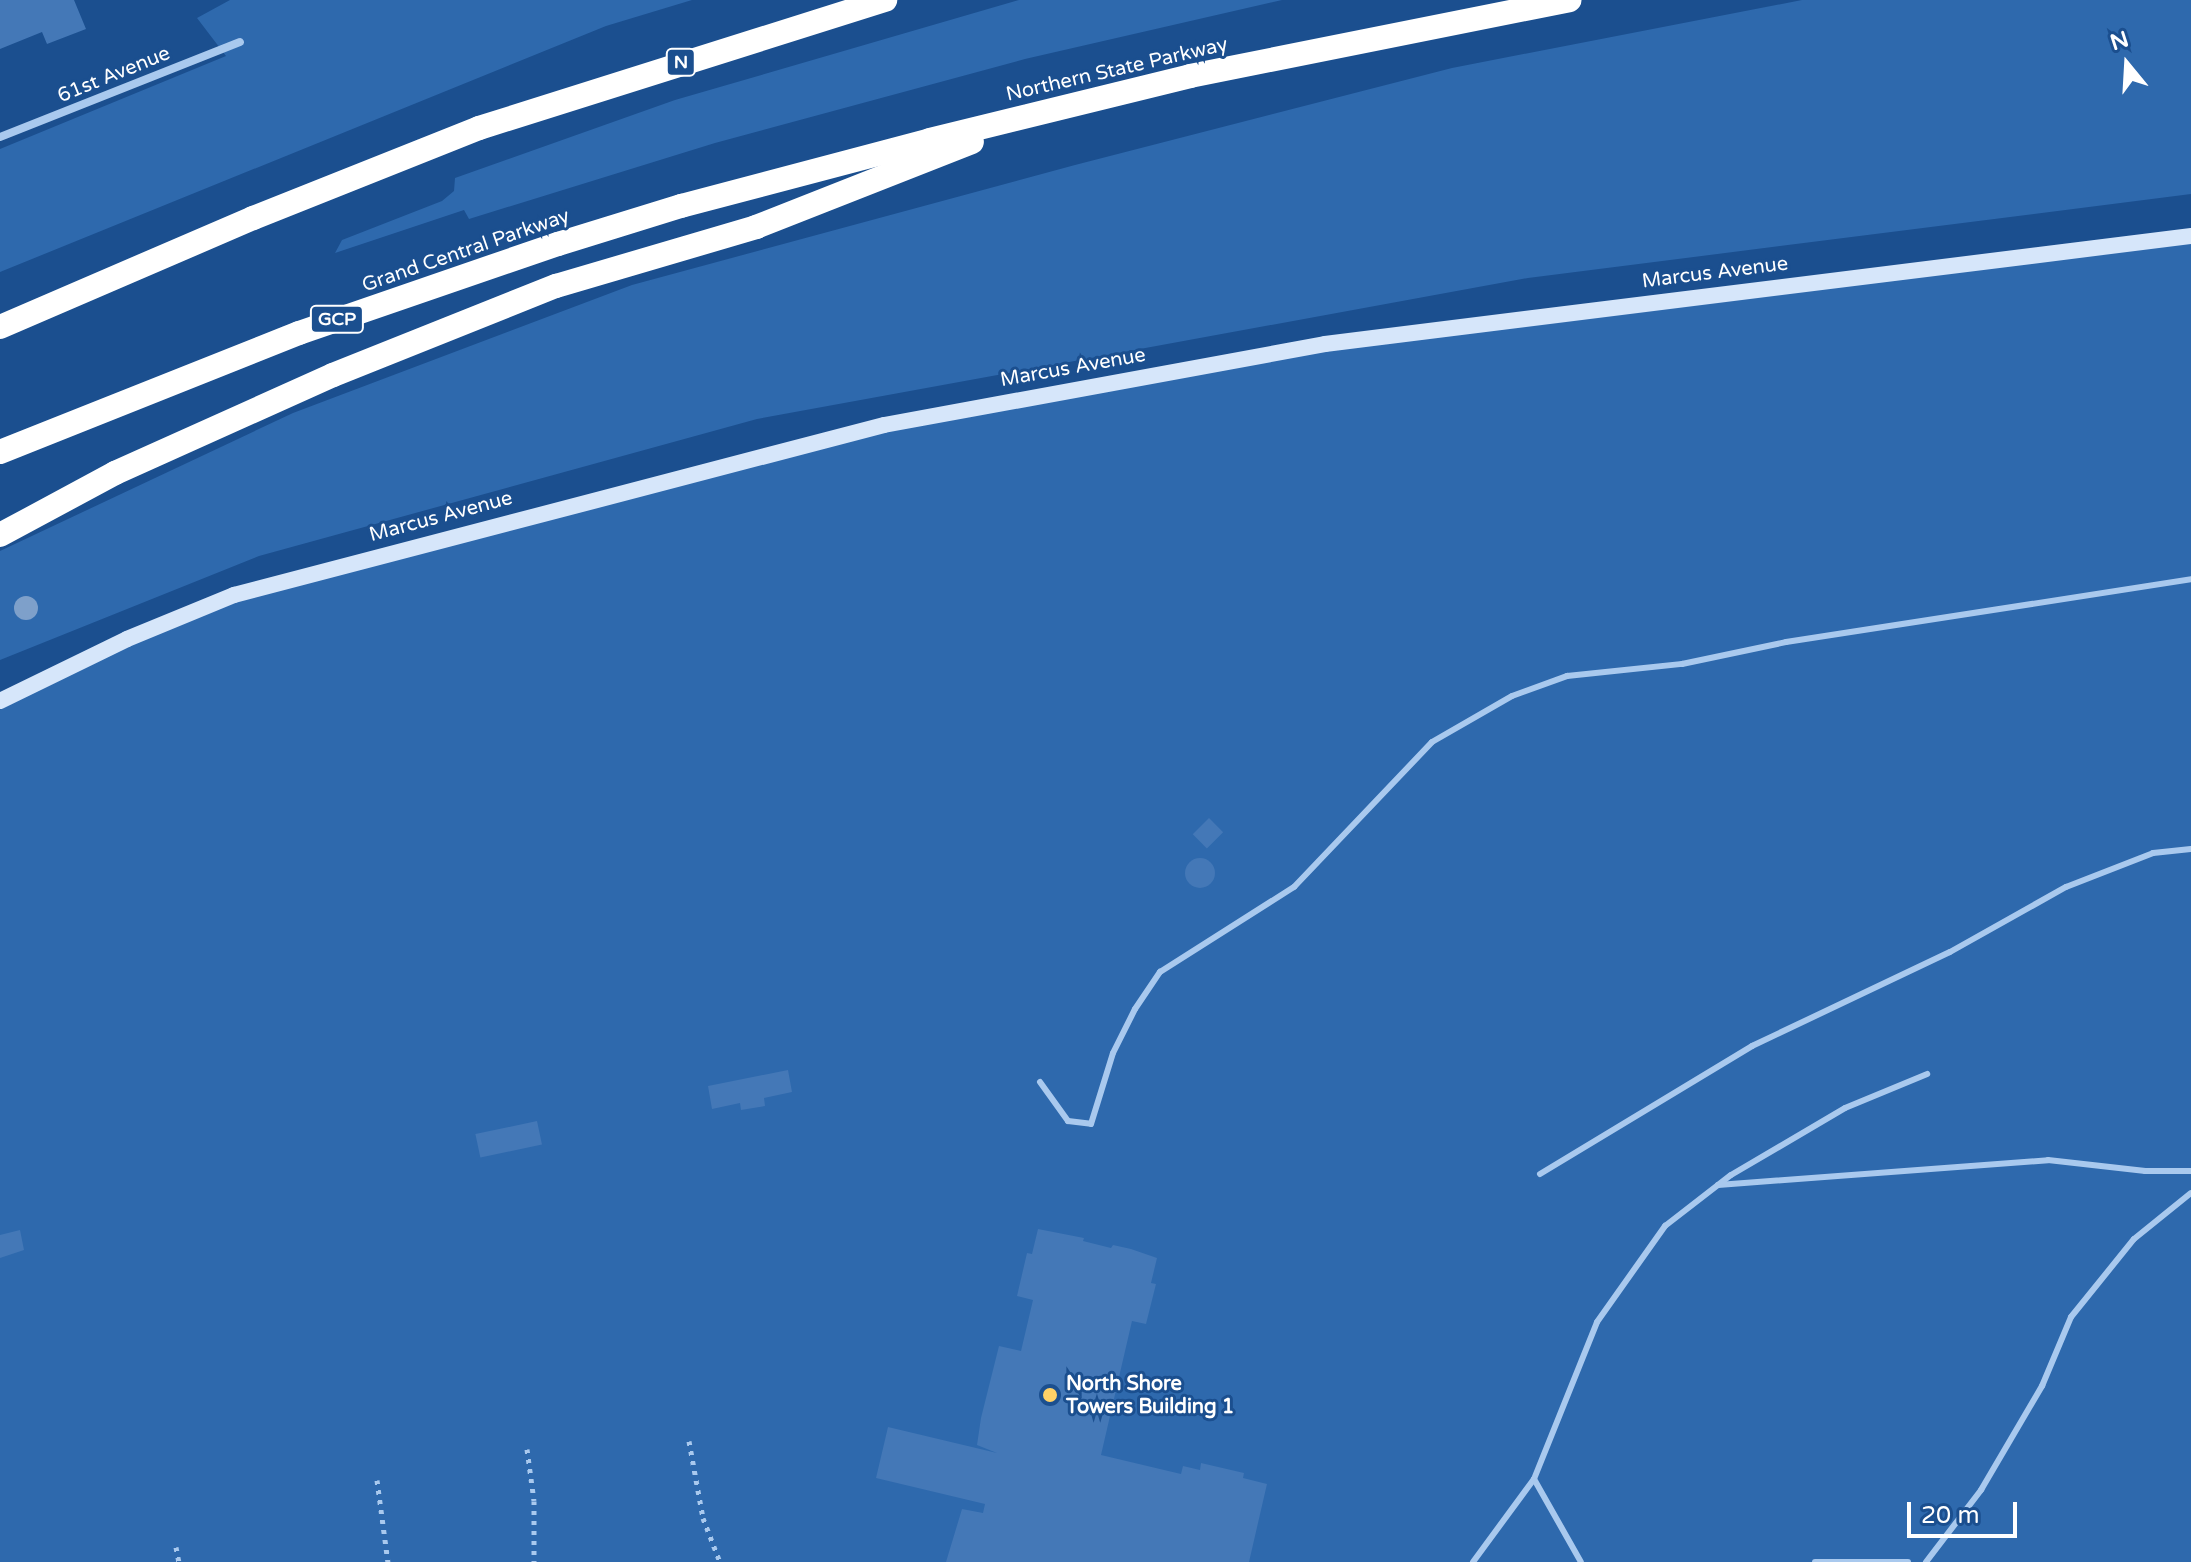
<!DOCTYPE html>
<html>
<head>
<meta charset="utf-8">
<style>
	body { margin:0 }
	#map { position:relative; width:2191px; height:1562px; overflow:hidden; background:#1b4f8f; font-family:"Varela Round",sans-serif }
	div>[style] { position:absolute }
	.green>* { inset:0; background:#2e69ad }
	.building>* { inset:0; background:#4478b7; transform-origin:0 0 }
	.round { border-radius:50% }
	.path>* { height:5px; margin-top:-2.5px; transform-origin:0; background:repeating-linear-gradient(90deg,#a9c9ee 0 4px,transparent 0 10px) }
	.service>* { height:6px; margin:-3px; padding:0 3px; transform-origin:3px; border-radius:3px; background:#a9c9ee }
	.minor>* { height:8px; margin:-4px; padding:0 4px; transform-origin:4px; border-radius:4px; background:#a9c9ee }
	.secondary>* { height:16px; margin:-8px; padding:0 8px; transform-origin:8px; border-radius:8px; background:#d6e6fa }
	.motorway>* { height:24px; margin:-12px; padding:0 12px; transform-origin:12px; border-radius:12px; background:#fff }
	.trees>* { width:24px; height:24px; margin:-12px; border-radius:50%; background:#7ea0ca }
	.dots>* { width:22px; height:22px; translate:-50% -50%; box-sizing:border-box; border:4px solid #1b4f8f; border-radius:50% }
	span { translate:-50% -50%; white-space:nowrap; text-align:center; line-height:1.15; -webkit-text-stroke:6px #1b4f8f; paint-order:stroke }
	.shield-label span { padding:2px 6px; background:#1b4f8f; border:2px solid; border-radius:6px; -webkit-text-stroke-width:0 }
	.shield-label { font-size:18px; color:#fff; font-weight:700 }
	.street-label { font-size:20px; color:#fff }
	.poi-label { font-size:20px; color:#fff; font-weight:700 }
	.left { translate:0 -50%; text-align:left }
	.north { position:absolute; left:2087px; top:24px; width:80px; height:80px; -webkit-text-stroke:6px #1b4f8f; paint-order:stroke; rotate:342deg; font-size:22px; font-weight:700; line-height:32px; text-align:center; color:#fff }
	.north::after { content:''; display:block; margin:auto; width:28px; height:36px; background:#fff; clip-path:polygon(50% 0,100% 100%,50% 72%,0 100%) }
	.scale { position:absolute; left:1907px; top:1502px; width:110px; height:36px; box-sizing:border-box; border:4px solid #fff; border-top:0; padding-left:10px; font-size:24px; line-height:28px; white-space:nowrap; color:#fff; -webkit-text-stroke:6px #1b4f8f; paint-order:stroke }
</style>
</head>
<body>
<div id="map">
	<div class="green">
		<div style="clip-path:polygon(230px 0,692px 0,606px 26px,0 272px,0 149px,226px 56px,197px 18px)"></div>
		<div style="clip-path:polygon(1019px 0,1282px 0,1025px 59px,715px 143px,469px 219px,464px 210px,335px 253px,342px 240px,442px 201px,454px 191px,455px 178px,675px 100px)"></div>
		<div style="clip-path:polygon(1802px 0,2191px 0,2191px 194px,1528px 278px,757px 419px,259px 556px,0 660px,0 551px,293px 413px,632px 285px,1075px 165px,1452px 68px)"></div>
		<div style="clip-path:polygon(2191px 236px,2191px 1562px,0 1562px,0 701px,234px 595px,792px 447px,1229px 359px)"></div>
	</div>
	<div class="building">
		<div style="clip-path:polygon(0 0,74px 0,86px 29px,47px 44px,42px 32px,0 49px)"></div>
		<div style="left:1209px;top:818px;width:20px;height:23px;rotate:45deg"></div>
		<div class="round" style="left:1185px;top:858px;width:30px;height:30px"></div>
		<div style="clip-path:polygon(788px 1070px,792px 1092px,764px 1098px,765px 1106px,741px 1110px,740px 1103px,712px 1109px,708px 1086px)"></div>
		<div style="left:537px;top:1121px;width:24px;height:63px;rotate:78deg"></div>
		<div style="clip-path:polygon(1038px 1229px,1084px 1238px,1083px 1241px,1111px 1248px,1113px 1245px,1131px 1249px,1157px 1258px,1151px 1283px,1156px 1284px,1146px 1324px,1132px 1321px,1101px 1455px,1181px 1474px,1183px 1466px,1200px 1470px,1201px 1463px,1244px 1473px,1243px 1478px,1267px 1484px,1249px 1562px,946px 1562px,962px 1509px,983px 1513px,985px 1504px,876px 1478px,888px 1427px,997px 1453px,977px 1445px,981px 1418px,999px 1346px,1021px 1351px,1033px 1300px,1017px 1296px,1027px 1253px,1032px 1254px)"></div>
		<div style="clip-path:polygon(20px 1230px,24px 1250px,0 1258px,0 1235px)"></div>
	</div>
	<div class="path">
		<div style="left:689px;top:1441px;width:78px;rotate:79.7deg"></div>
		<div style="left:703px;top:1518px;width:47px;rotate:68.9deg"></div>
		<div style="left:527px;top:1449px;width:52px;rotate:82.3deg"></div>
		<div style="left:534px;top:1501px;width:61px;rotate:90deg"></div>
		<div style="left:377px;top:1480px;width:83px;rotate:82.4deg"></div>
		<div style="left:176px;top:1547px;width:15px;rotate:79deg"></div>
	</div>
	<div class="service">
		<div style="left:1040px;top:1082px;width:48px;rotate:54.3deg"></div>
		<div style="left:1068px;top:1121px;width:23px;rotate:7deg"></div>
		<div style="left:1091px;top:1124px;width:74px;rotate:-72.8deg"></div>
		<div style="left:1113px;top:1053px;width:49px;rotate:-63.4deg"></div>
		<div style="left:1135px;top:1009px;width:45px;rotate:-56deg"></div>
		<div style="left:1160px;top:972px;width:159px;rotate:-32.4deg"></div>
		<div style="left:1294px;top:887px;width:200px;rotate:-46.4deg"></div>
		<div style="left:1432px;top:742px;width:92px;rotate:-29.9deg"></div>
		<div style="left:1512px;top:696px;width:59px;rotate:-20deg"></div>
		<div style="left:1567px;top:676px;width:116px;rotate:-6deg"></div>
		<div style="left:1682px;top:664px;width:106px;rotate:-11.9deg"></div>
		<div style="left:1786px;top:642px;width:410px;rotate:-8.8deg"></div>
		<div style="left:1540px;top:1174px;width:248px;rotate:-31.1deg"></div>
		<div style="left:1752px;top:1046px;width:219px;rotate:-25.4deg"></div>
		<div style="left:1950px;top:952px;width:133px;rotate:-29.3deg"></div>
		<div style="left:2066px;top:887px;width:93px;rotate:-21.3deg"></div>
		<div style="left:2153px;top:853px;width:38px;rotate:-6deg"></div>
		<div style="left:1718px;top:1185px;width:331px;rotate:-4.3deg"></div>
		<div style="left:2048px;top:1160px;width:98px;rotate:6.5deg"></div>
		<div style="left:2145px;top:1171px;width:46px"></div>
		<div style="left:1534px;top:1479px;width:169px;rotate:-68.1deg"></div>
		<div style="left:1597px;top:1322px;width:118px;rotate:-54.7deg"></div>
		<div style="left:1665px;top:1226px;width:83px;rotate:-37.7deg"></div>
		<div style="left:1731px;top:1175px;width:132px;rotate:-30.4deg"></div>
		<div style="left:1845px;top:1108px;width:89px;rotate:-22.5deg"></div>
		<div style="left:1473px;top:1562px;width:103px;rotate:-53.7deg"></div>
		<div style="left:1534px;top:1479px;width:95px;rotate:60.5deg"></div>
		<div style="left:1815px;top:1562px;width:93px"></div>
		<div style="left:1926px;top:1562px;width:91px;rotate:-52.6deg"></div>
		<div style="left:1981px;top:1490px;width:121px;rotate:-59.6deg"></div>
		<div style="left:2042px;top:1386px;width:75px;rotate:-67.2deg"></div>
		<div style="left:2071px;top:1317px;width:100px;rotate:-51.1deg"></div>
		<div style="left:2134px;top:1239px;width:73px;rotate:-38.9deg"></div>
	</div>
	<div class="minor">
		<div style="left:0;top:137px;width:258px;rotate:-21.6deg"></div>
	</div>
	<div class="secondary">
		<div style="left:0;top:701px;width:141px;rotate:-26deg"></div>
		<div style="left:127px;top:639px;width:116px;rotate:-22.4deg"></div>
		<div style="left:234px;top:595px;width:672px;rotate:-14.66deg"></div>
		<div style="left:884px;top:425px;width:448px;rotate:-10.4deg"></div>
		<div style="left:1325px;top:344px;width:873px;rotate:-7.11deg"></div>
	</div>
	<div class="motorway">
		<div style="left:0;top:327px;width:275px;rotate:-23.3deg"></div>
		<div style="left:253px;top:218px;width:243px;rotate:-21.7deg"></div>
		<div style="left:479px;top:128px;width:426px;rotate:-17.5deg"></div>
		<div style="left:0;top:452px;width:322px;rotate:-21.7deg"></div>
		<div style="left:299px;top:333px;width:274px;rotate:-19deg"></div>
		<div style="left:558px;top:244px;width:129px;rotate:-17.2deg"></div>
		<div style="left:681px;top:206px;width:258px;rotate:-14.8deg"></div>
		<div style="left:930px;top:140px;width:268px;rotate:-13.8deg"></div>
		<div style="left:1190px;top:76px;width:387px;rotate:-11.3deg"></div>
		<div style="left:0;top:535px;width:131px;rotate:-28.3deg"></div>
		<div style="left:115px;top:473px;width:239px;rotate:-24.2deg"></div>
		<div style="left:333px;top:375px;width:240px;rotate:-21.8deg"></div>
		<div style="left:556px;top:286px;width:209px;rotate:-16.4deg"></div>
		<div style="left:756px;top:227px;width:232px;rotate:-21.5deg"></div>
	</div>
	<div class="trees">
		<div style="left:26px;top:608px"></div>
	</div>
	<div class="dots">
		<div style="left:1050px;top:1395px;background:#ffd166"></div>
	</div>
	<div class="shield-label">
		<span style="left:681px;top:62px">N</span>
		<span style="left:337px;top:319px">GCP</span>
	</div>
	<div class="street-label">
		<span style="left:1117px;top:70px;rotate:-13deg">Northern State Parkway</span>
		<span style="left:114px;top:75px;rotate:-22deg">61st Avenue</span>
		<span style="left:466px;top:251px;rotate:-19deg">Grand Central Parkway</span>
		<span style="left:1715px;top:273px;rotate:-7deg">Marcus Avenue</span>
		<span style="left:1073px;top:368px;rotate:-10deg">Marcus Avenue</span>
		<span style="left:441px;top:517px;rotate:-15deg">Marcus Avenue</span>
	</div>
	<div class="poi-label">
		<span class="left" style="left:1066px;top:1396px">North Shore<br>Towers Building 1</span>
	</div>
	<div class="north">N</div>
	<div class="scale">20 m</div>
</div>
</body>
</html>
